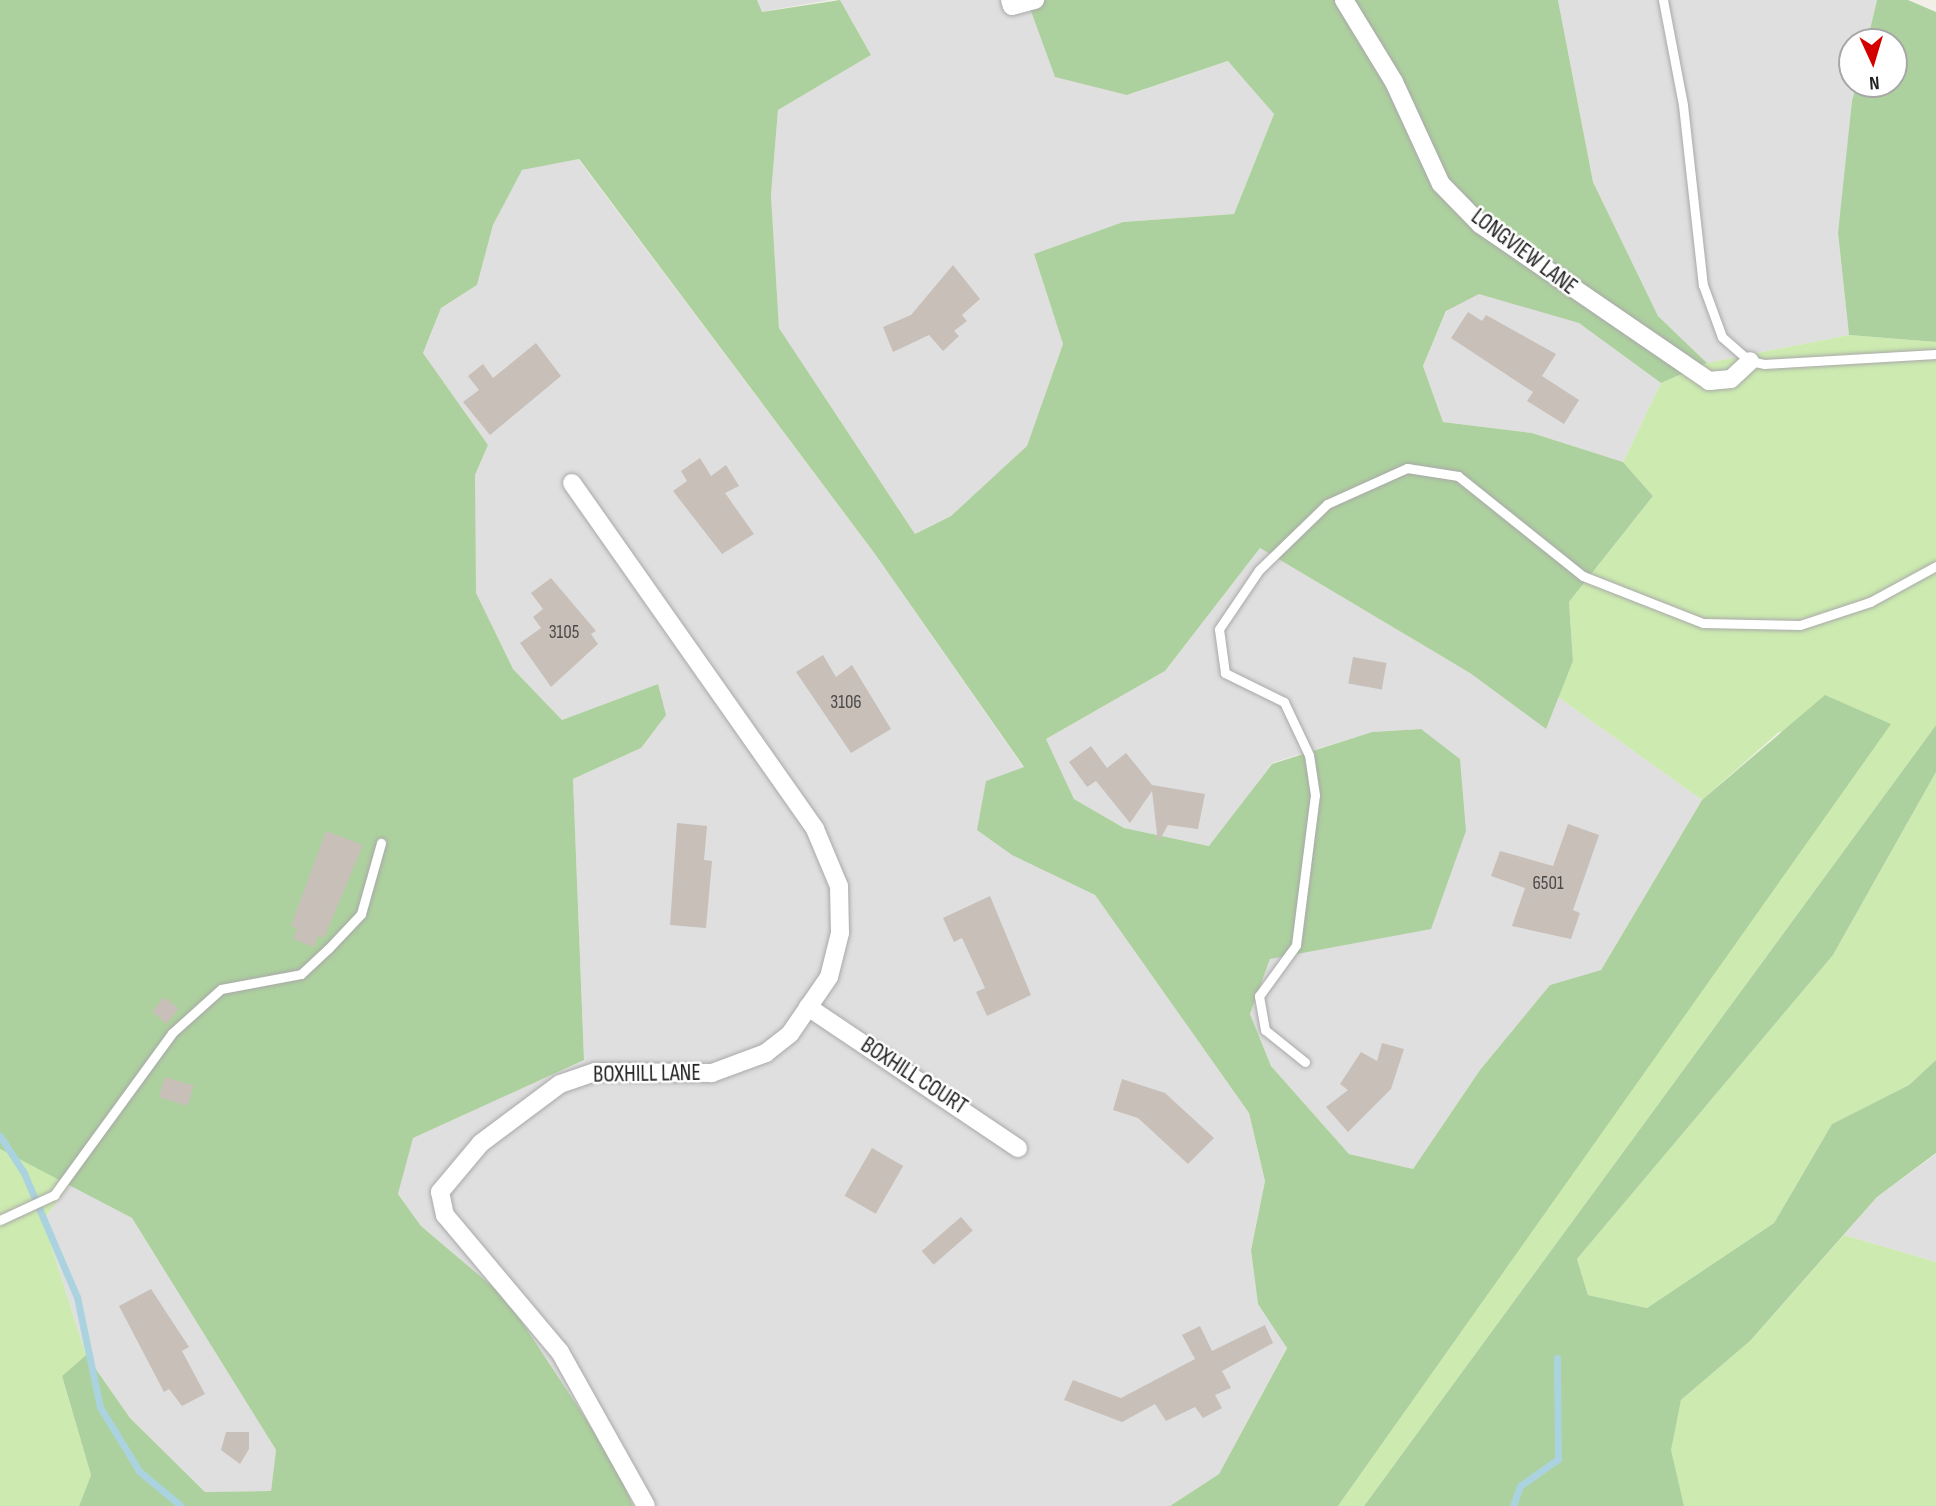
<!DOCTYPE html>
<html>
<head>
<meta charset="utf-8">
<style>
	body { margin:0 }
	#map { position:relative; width:1936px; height:1506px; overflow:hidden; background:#f2efe9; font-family:"Sofia Sans Condensed",sans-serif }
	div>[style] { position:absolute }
	.residential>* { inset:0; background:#e0dfdf }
	.grass>* { inset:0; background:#cdebb0 }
	.forest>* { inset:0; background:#add19e }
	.stream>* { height:7px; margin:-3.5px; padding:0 3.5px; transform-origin:3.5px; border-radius:3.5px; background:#aad3df }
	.building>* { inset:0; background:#c7bfb8; transform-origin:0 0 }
	.roads { filter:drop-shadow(0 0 2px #a9a9a9) drop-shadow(0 0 2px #a9a9a9) }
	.lane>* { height:9px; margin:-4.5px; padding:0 4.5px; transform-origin:4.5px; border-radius:4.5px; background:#fff }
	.street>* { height:18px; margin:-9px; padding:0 9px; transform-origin:9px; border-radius:9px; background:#fff }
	span { translate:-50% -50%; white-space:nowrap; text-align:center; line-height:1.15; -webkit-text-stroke:5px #fff; paint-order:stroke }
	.number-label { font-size:19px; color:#4b4948 }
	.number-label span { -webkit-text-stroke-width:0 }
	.street-label { font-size:23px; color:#222 }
	.north { position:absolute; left:1838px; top:28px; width:70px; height:70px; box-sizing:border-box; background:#fff; border:2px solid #a7a7a7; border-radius:50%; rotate:176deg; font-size:19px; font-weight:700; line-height:28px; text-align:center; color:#222 }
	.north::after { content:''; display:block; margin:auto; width:24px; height:32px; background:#d40000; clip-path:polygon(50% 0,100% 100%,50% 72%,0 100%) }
</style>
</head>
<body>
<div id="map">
	<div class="residential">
		<div style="clip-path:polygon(757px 0,830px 0,761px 12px)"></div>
		<div style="clip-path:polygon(840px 0,1027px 0,1128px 95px,1229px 61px,1274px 114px,1234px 214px,1123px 222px,1034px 254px,1063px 344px,1027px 447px,951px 516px,915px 534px,779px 328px,771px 195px,778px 110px,871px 55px)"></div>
		<div style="clip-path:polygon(1558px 0,1877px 0,1867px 42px,1852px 42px,1857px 84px,1838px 233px,1849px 335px,1707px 363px,1658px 316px,1593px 182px)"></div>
		<div style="clip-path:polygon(578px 159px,875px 554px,1024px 768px,1012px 855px,1095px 895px,1249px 1113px,1265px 1181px,1251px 1249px,1258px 1304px,1287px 1347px,1219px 1474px,1170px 1506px,633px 1506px,615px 1463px,506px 1298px,421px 1226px,398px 1194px,412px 1138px,584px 1060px,573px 779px,641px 748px,658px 684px,562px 720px,513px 669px,475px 593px,475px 475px,488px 445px,423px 353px,441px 308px,477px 285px,493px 225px,521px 170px)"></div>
		<div style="clip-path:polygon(1479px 293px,1580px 323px,1661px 383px,1623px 462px,1532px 433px,1443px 422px,1423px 366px,1447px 310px)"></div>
		<div style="clip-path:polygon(1260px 548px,1470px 673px,1546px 729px,1558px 697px,1702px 800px,1601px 970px,1550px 985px,1480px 1070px,1413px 1169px,1349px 1154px,1271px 1066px,1250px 1014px,1270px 959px,1460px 759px,1420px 729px,1372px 732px,1272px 763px,1210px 846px,1124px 828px,1074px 799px,1046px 739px,1165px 671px)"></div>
		<div style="clip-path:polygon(1936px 1154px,1936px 1262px,1844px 1235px,1877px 1197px)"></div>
		<div style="clip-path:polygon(70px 1185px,132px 1218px,276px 1450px,271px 1491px,205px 1492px,130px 1418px,86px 1355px,43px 1220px)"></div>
	</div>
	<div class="grass">
		<div style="clip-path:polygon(1849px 335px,1936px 342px,1936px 725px,1364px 1506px,1338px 1506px,1890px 724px,1779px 732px,1702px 800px,1558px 697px,1573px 661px,1569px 602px,1653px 496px,1623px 462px,1661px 383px,1707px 363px)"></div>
		<div style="clip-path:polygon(1936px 772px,1936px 1060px,1909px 1085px,1832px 1124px,1774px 1223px,1647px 1308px,1588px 1295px,1577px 1259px,1833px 955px)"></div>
		<div style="clip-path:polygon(0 1149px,70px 1185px,43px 1220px,86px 1355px,62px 1376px,91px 1475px,79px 1506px,0 1506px)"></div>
		<div style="clip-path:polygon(1844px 1235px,1936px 1262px,1936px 1506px,1684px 1506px,1670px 1450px,1681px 1400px,1750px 1341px)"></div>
	</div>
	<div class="forest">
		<div style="clip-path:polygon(0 0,757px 0,762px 12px,840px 0,871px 55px,778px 110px,771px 195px,779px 328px,915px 534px,951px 516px,1027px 446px,1063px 344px,1034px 254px,1123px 222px,1234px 214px,1274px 114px,1228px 61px,1127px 95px,1055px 77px,1027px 0,1558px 0,1593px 182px,1658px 316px,1707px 363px,1661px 383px,1579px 323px,1479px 294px,1446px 311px,1423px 366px,1443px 422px,1532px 433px,1623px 462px,1653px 496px,1569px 602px,1573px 661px,1546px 729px,1470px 673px,1260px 548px,1165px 671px,1046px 739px,1074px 799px,1124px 828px,1209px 846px,1272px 764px,1372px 732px,1421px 729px,1460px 759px,1466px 831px,1431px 929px,1270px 959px,1250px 1014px,1271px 1066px,1349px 1154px,1413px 1169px,1480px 1070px,1550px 985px,1601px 970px,1702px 800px,1825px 695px,1891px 724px,1338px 1506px,1170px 1506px,1219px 1474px,1287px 1348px,1258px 1304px,1251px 1250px,1265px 1181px,1249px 1113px,1095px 895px,1012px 855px,977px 830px,986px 781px,1024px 767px,875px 554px,579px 159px,522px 170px,493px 225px,477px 285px,441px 308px,423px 353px,488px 445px,475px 475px,476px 593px,513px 669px,562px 720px,658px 684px,666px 715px,641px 748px,573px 779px,584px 1060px,413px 1138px,398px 1194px,421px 1226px,506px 1298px,615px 1463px,633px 1506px,79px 1506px,91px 1475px,62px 1376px,86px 1355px,130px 1418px,205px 1492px,271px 1491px,276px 1450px,132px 1218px,0 1149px)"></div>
		<div style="clip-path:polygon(1877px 0,1908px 0,1936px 12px,1936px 342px,1849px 335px,1838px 233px,1852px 101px,1857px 84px,1894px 84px,1894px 42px,1867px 42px)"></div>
		<div style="clip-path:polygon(1936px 725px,1936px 772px,1833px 955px,1577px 1259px,1588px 1295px,1647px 1308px,1774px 1223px,1832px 1124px,1909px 1085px,1936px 1060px,1936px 1153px,1877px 1197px,1750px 1341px,1681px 1400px,1671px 1450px,1684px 1506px,1364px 1506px)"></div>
	</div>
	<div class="stream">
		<div style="left:0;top:1136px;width:44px;rotate:57deg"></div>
		<div style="left:24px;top:1173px;width:135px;rotate:66.9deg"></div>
		<div style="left:77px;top:1297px;width:112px;rotate:78.2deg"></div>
		<div style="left:100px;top:1407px;width:75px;rotate:58.6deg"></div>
		<div style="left:139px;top:1471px;width:55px;rotate:39.8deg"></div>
		<div style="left:1513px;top:1506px;width:21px;rotate:-71deg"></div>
		<div style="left:1520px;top:1486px;width:47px;rotate:-35.4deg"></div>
		<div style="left:1558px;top:1459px;width:101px;rotate:-90.6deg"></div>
	</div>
	<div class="building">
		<div style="clip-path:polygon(953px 265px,980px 299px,962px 315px,967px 321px,954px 331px,959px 336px,943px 351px,929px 335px,893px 352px,883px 327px,911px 315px)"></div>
		<div style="clip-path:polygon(1468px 312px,1482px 321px,1486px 315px,1556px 354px,1542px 376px,1579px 400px,1564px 424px,1527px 401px,1533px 392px,1451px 338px)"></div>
		<div style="clip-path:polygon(536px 343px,561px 376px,490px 435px,463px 402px,479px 390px,468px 376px,483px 364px,493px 378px)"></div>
		<div style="clip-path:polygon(700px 458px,711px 476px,726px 465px,739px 486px,725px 493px,754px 534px,722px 554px,673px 491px,687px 481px,681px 471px)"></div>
		<div style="clip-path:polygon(551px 578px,596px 631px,591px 634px,598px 644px,551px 687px,520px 643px,541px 628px,533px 617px,543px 609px,531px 593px)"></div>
		<div style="clip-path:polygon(823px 655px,836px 677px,852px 665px,891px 729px,851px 753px,796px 672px)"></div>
		<div style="left:1353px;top:657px;width:34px;height:27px;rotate:10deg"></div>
		<div style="clip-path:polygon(1091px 746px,1107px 768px,1126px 753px,1152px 785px,1205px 794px,1198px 829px,1168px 825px,1158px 843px,1152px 791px,1130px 823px,1096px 781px,1087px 787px,1069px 762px)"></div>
		<div style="clip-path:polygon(677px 823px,707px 826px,704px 860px,712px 861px,706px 928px,670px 925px)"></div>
		<div style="clip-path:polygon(1568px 824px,1599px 835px,1573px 910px,1580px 913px,1571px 939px,1512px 926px,1525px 888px,1491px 876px,1500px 851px,1553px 866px)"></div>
		<div style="clip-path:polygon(326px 831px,363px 845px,324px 938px,318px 936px,314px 947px,293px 939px,297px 928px,291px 926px)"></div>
		<div style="clip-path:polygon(990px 896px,1031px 995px,987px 1016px,976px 992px,985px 988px,962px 938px,954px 942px,943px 918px)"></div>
		<div style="left:164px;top:997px;width:19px;height:19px;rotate:39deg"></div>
		<div style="clip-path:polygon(1382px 1043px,1404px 1049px,1391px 1089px,1348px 1132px,1326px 1107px,1348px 1090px,1340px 1084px,1361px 1052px,1377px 1061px)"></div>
		<div style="left:165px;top:1077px;width:30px;height:21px;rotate:17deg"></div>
		<div style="clip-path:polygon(1122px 1079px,1165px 1093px,1214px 1138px,1188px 1164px,1138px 1118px,1113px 1110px)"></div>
		<div style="left:872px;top:1148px;width:36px;height:55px;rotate:30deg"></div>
		<div style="left:961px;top:1217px;width:18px;height:52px;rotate:49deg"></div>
		<div style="clip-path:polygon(151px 1289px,189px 1347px,182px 1351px,205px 1394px,182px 1406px,169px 1389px,164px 1392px,119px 1306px)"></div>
		<div style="clip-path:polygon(1265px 1325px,1273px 1343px,1222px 1371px,1231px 1388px,1215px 1395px,1222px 1408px,1203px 1418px,1195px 1407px,1166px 1421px,1155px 1404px,1122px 1422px,1064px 1400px,1073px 1380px,1121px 1398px,1195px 1359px,1182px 1335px,1200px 1326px,1212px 1351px)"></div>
		<div style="clip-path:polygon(226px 1432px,249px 1432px,249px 1449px,240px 1464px,221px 1450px)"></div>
	</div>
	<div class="roads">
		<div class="lane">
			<div style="left:1663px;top:0;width:107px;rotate:79.2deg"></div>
			<div style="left:1683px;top:105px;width:181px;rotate:83.7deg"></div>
			<div style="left:1703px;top:285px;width:55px;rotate:69.9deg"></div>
			<div style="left:1722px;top:337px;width:37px;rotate:41deg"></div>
			<div style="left:1750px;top:361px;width:14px;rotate:12deg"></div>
			<div style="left:1764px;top:364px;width:172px;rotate:-3.3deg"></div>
			<div style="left:1305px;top:1062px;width:51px;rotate:-141.3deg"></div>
			<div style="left:1265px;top:1030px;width:35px;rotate:-100deg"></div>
			<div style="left:1259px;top:996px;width:63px;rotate:-54deg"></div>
			<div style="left:1296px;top:945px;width:151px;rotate:-82.8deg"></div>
			<div style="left:1315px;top:795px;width:40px;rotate:-98.5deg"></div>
			<div style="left:1309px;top:755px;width:59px;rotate:-115.3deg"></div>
			<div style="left:1284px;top:702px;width:66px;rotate:-153.8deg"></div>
			<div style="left:1225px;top:673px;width:44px;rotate:-97.8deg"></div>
			<div style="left:1219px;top:629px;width:71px;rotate:-55.9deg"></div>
			<div style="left:1259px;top:570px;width:95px;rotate:-44.1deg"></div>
			<div style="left:1327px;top:504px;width:88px;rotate:-24.2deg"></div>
			<div style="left:1407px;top:468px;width:52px;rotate:8.9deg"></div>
			<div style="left:1458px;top:476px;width:160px;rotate:38.7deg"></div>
			<div style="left:1583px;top:576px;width:129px;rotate:21.4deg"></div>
			<div style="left:1703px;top:623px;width:97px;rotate:1.2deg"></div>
			<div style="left:1800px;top:625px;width:74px;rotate:-18.2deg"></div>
			<div style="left:1870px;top:602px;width:75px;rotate:-28.6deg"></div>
			<div style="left:0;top:1220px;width:60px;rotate:-24.8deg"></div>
			<div style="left:54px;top:1195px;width:200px;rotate:-53.9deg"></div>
			<div style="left:172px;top:1033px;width:66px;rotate:-41.9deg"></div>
			<div style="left:221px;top:989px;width:81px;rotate:-10.6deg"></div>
			<div style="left:301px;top:974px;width:37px;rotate:-43deg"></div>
			<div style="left:328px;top:949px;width:48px;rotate:-46.7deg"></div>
			<div style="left:361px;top:914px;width:74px;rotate:-74.3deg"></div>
		</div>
		<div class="street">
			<div style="left:1010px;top:0;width:6px;rotate:72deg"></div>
			<div style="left:1012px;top:6px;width:24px;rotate:-15deg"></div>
			<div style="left:1344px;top:0;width:96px;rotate:58.6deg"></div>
			<div style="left:1394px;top:82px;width:112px;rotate:65.3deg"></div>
			<div style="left:1441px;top:184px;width:56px;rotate:45.7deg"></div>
			<div style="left:1480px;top:224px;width:278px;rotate:34.4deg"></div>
			<div style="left:1709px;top:381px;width:22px;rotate:-5deg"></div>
			<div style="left:1731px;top:379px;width:26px;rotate:-43deg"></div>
			<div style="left:572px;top:483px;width:423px;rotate:54.9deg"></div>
			<div style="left:815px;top:829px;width:62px;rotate:67.2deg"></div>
			<div style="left:839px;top:886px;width:47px;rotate:88.8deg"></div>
			<div style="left:840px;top:933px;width:45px;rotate:104deg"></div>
			<div style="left:829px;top:977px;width:69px;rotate:124.4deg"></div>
			<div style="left:790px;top:1034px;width:31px;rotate:142deg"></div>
			<div style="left:766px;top:1053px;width:58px;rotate:159.7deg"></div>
			<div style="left:712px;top:1073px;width:117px;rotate:-179.5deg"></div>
			<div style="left:595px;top:1072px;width:37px;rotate:161deg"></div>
			<div style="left:560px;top:1084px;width:99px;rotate:143.2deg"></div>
			<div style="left:481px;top:1143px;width:64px;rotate:129.9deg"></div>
			<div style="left:440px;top:1192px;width:24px;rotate:78deg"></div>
			<div style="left:445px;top:1215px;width:179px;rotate:50deg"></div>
			<div style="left:560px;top:1352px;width:176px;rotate:60.8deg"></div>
			<div style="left:808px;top:1007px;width:253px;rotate:33.9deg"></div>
		</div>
	</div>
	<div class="number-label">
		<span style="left:564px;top:633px">3105</span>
		<span style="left:846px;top:703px">3106</span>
		<span style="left:1548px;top:884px">6501</span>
	</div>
	<div class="street-label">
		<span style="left:1524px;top:252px;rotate:37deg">LONGVIEW LANE</span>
		<span style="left:647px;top:1074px;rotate:-1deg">BOXHILL LANE</span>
		<span style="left:914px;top:1076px;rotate:33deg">BOXHILL COURT</span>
	</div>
	<div class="north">N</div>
</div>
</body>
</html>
